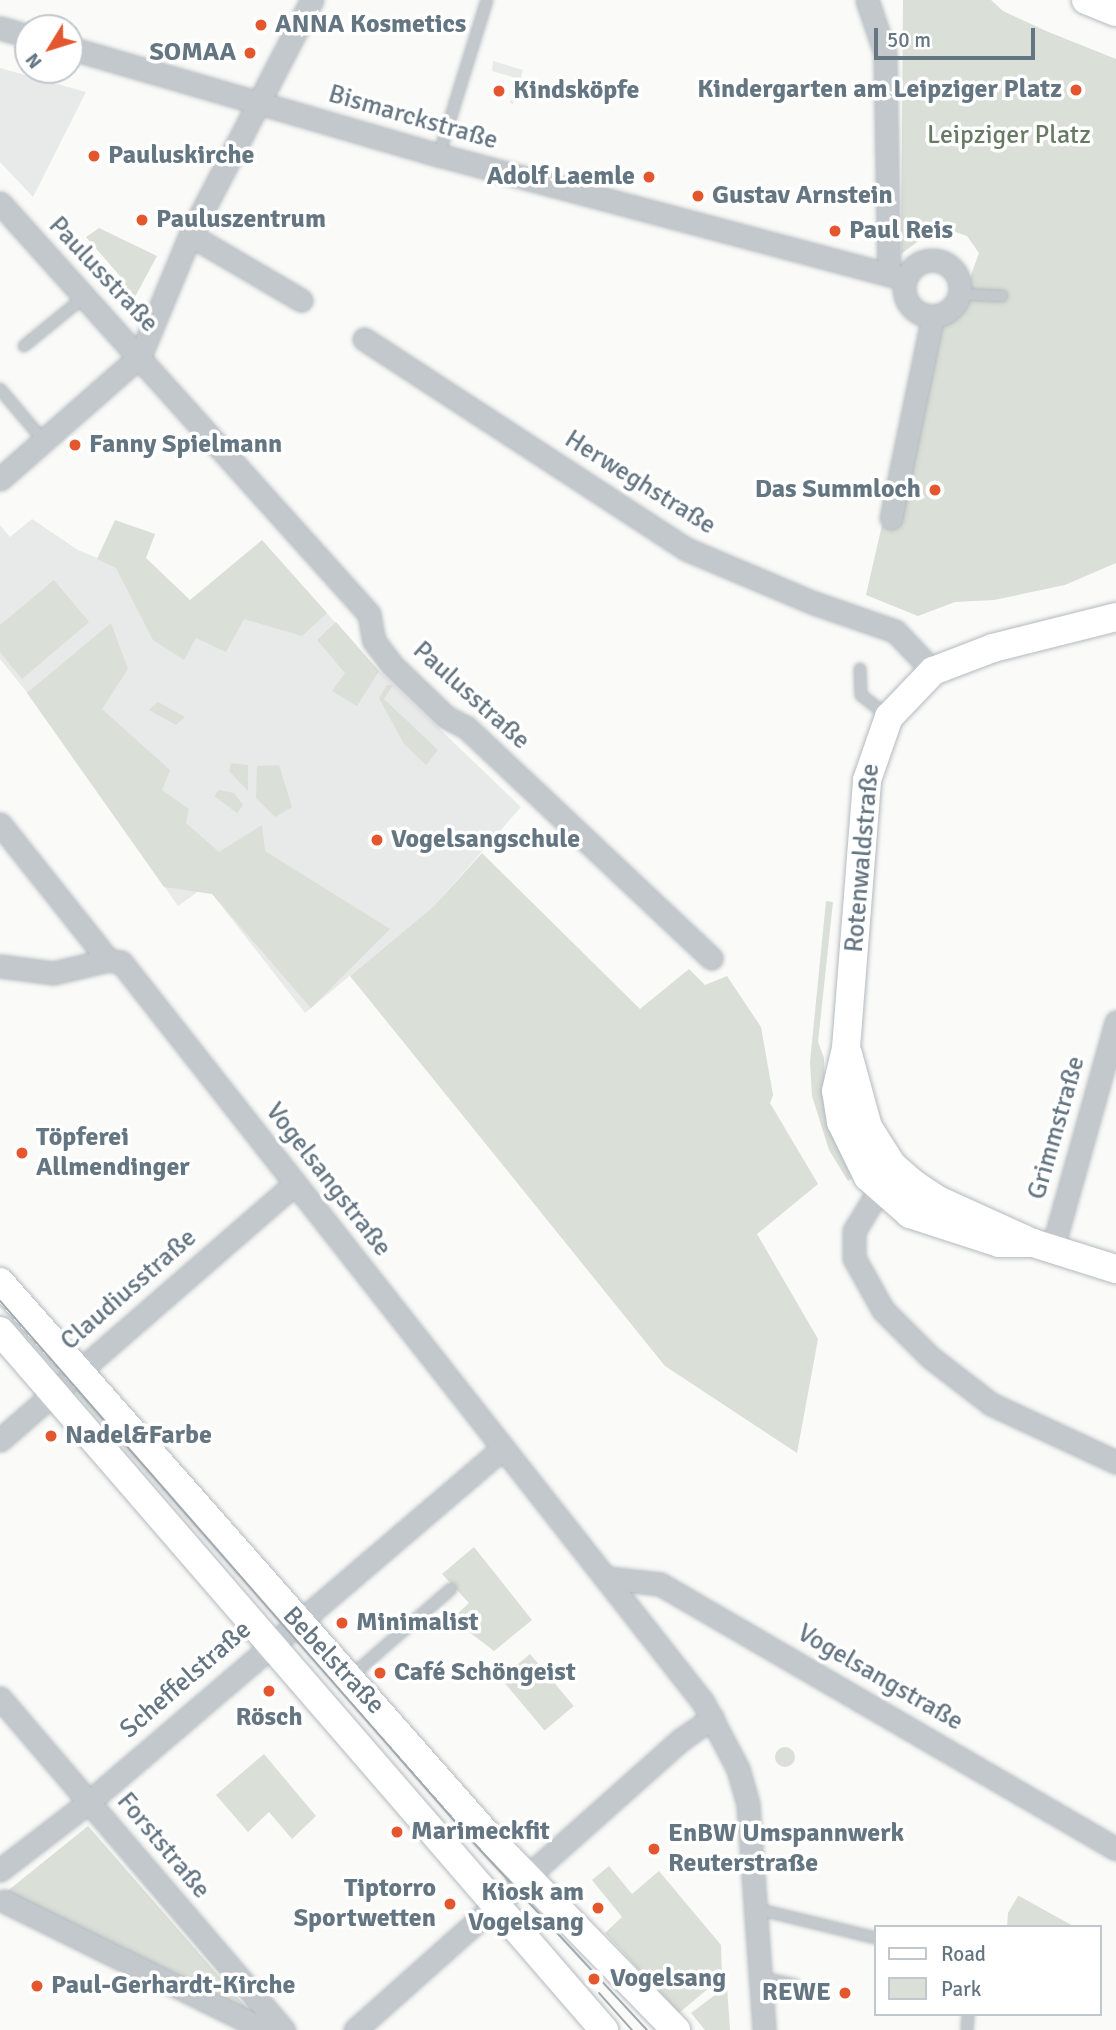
<!DOCTYPE html>
<html>
<head>
<meta charset="utf-8">
<style>
	body { margin:0 }
	#map { position:relative; width:1116px; height:2030px; overflow:hidden; background:#fafaf8; font-family:Signika,sans-serif }
	div>[style] { position:absolute }
	.built>* { inset:0; background:#e8e9e9 }
	.green>* { inset:0; background:#dadfd7; transform-origin:0 0 }
	.round { border-radius:50% }
	.roads { filter:drop-shadow(0 0 2px #b3babf) drop-shadow(0 0 2px #b3babf) }
	.lane>* { height:10px; margin:-5px; padding:0 5px; transform-origin:5px; border-radius:5px; background:#c3c8cc }
	.street>* { height:21px; margin:-10.5px; padding:0 10.5px; transform-origin:10.5px; border-radius:10.5px; background:#c3c8cc }
	.street>.ring { margin:-10.5px; padding:0; box-sizing:content-box; background:none; border:21px solid #c3c8cc; border-radius:50% }
	.secondary>* { height:28px; margin:-14px; padding:0 14px; transform-origin:14px; border-radius:14px; background:#fff }
	.tram>* { height:2px; margin:-1px; padding:0 1px; transform-origin:1px; border-radius:1px; background:#a2aab0 }
	.dots>* { width:19px; height:19px; translate:-50% -50%; box-sizing:border-box; border:4px solid #fff; border-radius:50% }
	span { translate:-50% -50%; white-space:nowrap; text-align:center; line-height:1.15; -webkit-text-stroke:7px #fff; paint-order:stroke }
	.poi-label { font-size:26px; color:#657683; font-weight:700 }
	.left { translate:0 -50%; text-align:left }
	.right { translate:-100% -50%; text-align:right }
	.street-label { font-size:26px; color:#657683 }
	.park-label { font-size:26px; color:#687a64 }
	.legend { position:absolute; left:874px; top:1925px; width:228px; height:91px; box-sizing:border-box; background:#fff; border:2px solid #c1c8cd; margin:0; padding:9px 12px; list-style:none; font-size:21px; color:#657683 }
	.legend li { display:flex; align-items:center; gap:14px; height:35px }
	.legend b { width:35px; border:2px solid #c1c8cd }
	.north { position:absolute; left:14px; top:14px; width:70px; height:70px; box-sizing:border-box; background:#fff; border:2px solid #c1c8cd; border-radius:50%; rotate:232deg; font-size:19px; font-weight:700; line-height:28px; text-align:center; color:#657683 }
	.north::after { content:''; display:block; margin:auto; width:24px; height:32px; background:#e4572e; clip-path:polygon(50% 0,100% 100%,50% 72%,0 100%) }
	.scale { position:absolute; left:874px; top:28px; width:161px; height:32px; box-sizing:border-box; border:4px solid #657683; border-top:0; padding-left:9px; font-size:21px; line-height:24px; white-space:nowrap; color:#657683; -webkit-text-stroke:5px #fff; paint-order:stroke }
</style>
</head>
<body>
<div id="map">
	<div class="built">
		<div style="clip-path:polygon(493px 61px,523px 70px,513px 104px,510px 103px,516px 78px,492px 71px)"></div>
		<div style="clip-path:polygon(0 68px,86px 92px,33px 197px,0 162px)"></div>
		<div style="clip-path:polygon(32px 519px,78px 550px,119px 567px,166px 623px,262px 541px,378px 670px,521px 807px,434px 906px,305px 1013px,206px 886px,178px 906px,42px 711px,0 659px,0 525px,10px 537px)"></div>
	</div>
	<div class="green">
		<div style="clip-path:polygon(903px 0,991px 0,1003px 11px,1046px 31px,1116px 59px,1116px 563px,1065px 585px,994px 600px,955px 602px,918px 616px,866px 595px,882px 525px,898px 526px,946px 309px,965px 292px,979px 253px,967px 236px,947px 229px,928px 234px,901px 254px)"></div>
		<div style="clip-path:polygon(99px 228px,157px 256px,129px 308px,109px 291px,120px 276px,86px 237px)"></div>
		<div style="clip-path:polygon(115px 520px,155px 534px,146px 558px,190px 600px,262px 540px,327px 613px,302px 636px,244px 619px,226px 652px,196px 638px,184px 660px,153px 640px,116px 568px,97px 559px)"></div>
		<div style="clip-path:polygon(54px 580px,89px 622px,22px 679px,0 652px,0 625px)"></div>
		<div style="clip-path:polygon(336px 622px,379px 671px,357px 706px,332px 691px,345px 673px,317px 640px)"></div>
		<div style="clip-path:polygon(111px 623px,128px 669px,102px 709px,170px 770px,162px 790px,189px 809px,186px 823px,219px 852px,262px 825px,265px 851px,390px 929px,311px 1008px,212px 894px,164px 887px,27px 693px)"></div>
		<div style="clip-path:polygon(387px 685px,393px 685px,384px 699px,438px 750px,426px 765px,404px 744px,379px 698px)"></div>
		<div style="clip-path:polygon(158px 702px,185px 717px,176px 725px,149px 710px)"></div>
		<div style="clip-path:polygon(231px 763px,248px 765px,248px 791px,229px 771px)"></div>
		<div style="clip-path:polygon(279px 765px,292px 807px,275px 817px,256px 798px,257px 766px)"></div>
		<div style="clip-path:polygon(219px 790px,234px 793px,243px 805px,237px 813px,214px 796px)"></div>
		<div style="clip-path:polygon(482px 853px,640px 1009px,689px 969px,705px 985px,727px 976px,761px 1027px,773px 1095px,770px 1103px,818px 1184px,757px 1234px,818px 1339px,797px 1453px,665px 1366px,350px 976px,434px 906px)"></div>
		<div style="clip-path:polygon(826px 901px,833px 902px,818px 1042px,824px 1058px,826px 1122px,852px 1178px,848px 1181px,829px 1150px,812px 1096px,810px 1062px)"></div>
		<div style="clip-path:polygon(474px 1547px,532px 1620px,494px 1651px,452px 1619px,469px 1603px,442px 1574px)"></div>
		<div style="left:530px;top:1654px;width:68px;height:38px;rotate:50deg"></div>
		<div class="round" style="left:775px;top:1747px;width:20px;height:20px"></div>
		<div style="clip-path:polygon(264px 1754px,316px 1816px,292px 1839px,269px 1812px,248px 1832px,216px 1795px)"></div>
		<div style="clip-path:polygon(88px 1826px,266px 2030px,0 1897px)"></div>
		<div style="clip-path:polygon(609px 1866px,632px 1894px,659px 1871px,721px 1945px,722px 1977px,679px 2013px,605px 1933px,622px 1917px,592px 1880px)"></div>
		<div style="clip-path:polygon(1018px 1896px,1019px 1896px,1075px 1927px,1007px 1927px,1008px 1913px)"></div>
		<div style="clip-path:polygon(727px 1986px,730px 2030px,705px 2030px,691px 2013px)"></div>
	</div>
	<div class="roads">
		<div class="lane">
			<div style="left:439px;top:155px;width:162px;rotate:-72.8deg"></div>
			<div style="left:960px;top:294px;width:42px;rotate:2.7deg"></div>
			<div style="left:24px;top:346px;width:77px;rotate:-39.2deg"></div>
			<div style="left:0;top:389px;width:68px;rotate:49.8deg"></div>
			<div style="left:860px;top:669px;width:26px;rotate:88deg"></div>
			<div style="left:861px;top:695px;width:36px;rotate:38deg"></div>
			<div style="left:350px;top:1677px;width:134px;rotate:-41.1deg"></div>
			<div style="left:757px;top:1909px;width:122px;rotate:13.7deg"></div>
			<div style="left:760px;top:1977px;width:36px;rotate:13deg"></div>
			<div style="left:967px;top:2030px;width:16px;rotate:-86deg"></div>
		</div>
		<div class="street">
			<div style="left:867px;top:0;width:56px;rotate:71.2deg"></div>
			<div style="left:885px;top:53px;width:220px;rotate:89deg"></div>
			<div style="left:0;top:28px;width:29px;rotate:16deg"></div>
			<div style="left:70px;top:48px;width:384px;rotate:16.2deg"></div>
			<div style="left:439px;top:155px;width:482px;rotate:14.9deg"></div>
			<div style="left:0;top:203px;width:552px;rotate:48.08deg"></div>
			<div style="left:369px;top:614px;width:27px;rotate:80deg"></div>
			<div style="left:374px;top:641px;width:30px;rotate:53deg"></div>
			<div style="left:392px;top:665px;width:75px;rotate:43.9deg"></div>
			<div style="left:446px;top:717px;width:22px;rotate:27deg"></div>
			<div style="left:466px;top:727px;width:337px;rotate:43.3deg"></div>
			<div style="left:190px;top:235px;width:129px;rotate:30.4deg"></div>
			<div class="ring" style="left:904px;top:260px;width:35px;height:35px"></div>
			<div style="left:364px;top:339px;width:384px;rotate:33.1deg"></div>
			<div style="left:686px;top:549px;width:139px;rotate:22.9deg"></div>
			<div style="left:814px;top:603px;width:86px;rotate:19.1deg"></div>
			<div style="left:895px;top:631px;width:55px;rotate:46.5deg"></div>
			<div style="left:0;top:479px;width:186px;rotate:-41.3deg"></div>
			<div style="left:140px;top:356px;width:131px;rotate:-67.5deg"></div>
			<div style="left:190px;top:235px;width:265px;rotate:-62.6deg"></div>
			<div style="left:891px;top:518px;width:206px;rotate:-78.3deg"></div>
			<div style="left:0;top:824px;width:174px;rotate:51.5deg"></div>
			<div style="left:108px;top:960px;width:13px;rotate:9deg"></div>
			<div style="left:121px;top:962px;width:941px;rotate:51.82deg"></div>
			<div style="left:703px;top:1702px;width:76px;rotate:62.4deg"></div>
			<div style="left:738px;top:1769px;width:37px;rotate:74deg"></div>
			<div style="left:748px;top:1805px;width:226px;rotate:85.9deg"></div>
			<div style="left:0;top:966px;width:53px;rotate:7.5deg"></div>
			<div style="left:53px;top:973px;width:57px;rotate:-13.3deg"></div>
			<div style="left:887px;top:1177px;width:63px;rotate:121.4deg"></div>
			<div style="left:854px;top:1231px;width:27px;rotate:90deg"></div>
			<div style="left:854px;top:1258px;width:60px;rotate:60.9deg"></div>
			<div style="left:883px;top:1310px;width:66px;rotate:45deg"></div>
			<div style="left:930px;top:1357px;width:77px;rotate:37.6deg"></div>
			<div style="left:991px;top:1404px;width:138px;rotate:24.9deg"></div>
			<div style="left:1052px;top:1250px;width:237px;rotate:-74.3deg"></div>
			<div style="left:0;top:1440px;width:391px;rotate:-41deg"></div>
			<div style="left:608px;top:1578px;width:52px;rotate:6.6deg"></div>
			<div style="left:660px;top:1584px;width:527px;rotate:30.16deg"></div>
			<div style="left:0;top:1698px;width:437px;rotate:49.5deg"></div>
			<div style="left:0;top:1870px;width:113px;rotate:-37.5deg"></div>
			<div style="left:90px;top:1801px;width:543px;rotate:-40.52deg"></div>
			<div style="left:4px;top:1901px;width:291px;rotate:26.3deg"></div>
			<div style="left:355px;top:2030px;width:438px;rotate:-41.7deg"></div>
			<div style="left:682px;top:1739px;width:37px;rotate:-35deg"></div>
		</div>
		<div class="secondary">
			<div style="left:1086px;top:0;width:32px;rotate:22deg"></div>
			<div style="left:848px;top:1054px;width:76px;rotate:74.7deg"></div>
			<div style="left:868px;top:1127px;width:45px;rotate:57.7deg"></div>
			<div style="left:892px;top:1165px;width:29px;rotate:41deg"></div>
			<div style="left:914px;top:1184px;width:29px;rotate:34deg"></div>
			<div style="left:938px;top:1200px;width:104px;rotate:24.4deg"></div>
			<div style="left:1033px;top:1243px;width:87px;rotate:17.4deg"></div>
			<div style="left:1033px;top:1243px;width:34px;rotate:180deg"></div>
			<div style="left:999px;top:1243px;width:94px;rotate:-162deg"></div>
			<div style="left:910px;top:1214px;width:56px;rotate:-138.6deg"></div>
			<div style="left:868px;top:1177px;width:61px;rotate:-116.1deg"></div>
			<div style="left:841px;top:1122px;width:31px;rotate:-99deg"></div>
			<div style="left:836px;top:1091px;width:44px;rotate:-76.9deg"></div>
			<div style="left:846px;top:1048px;width:269px;rotate:-85.5deg"></div>
			<div style="left:867px;top:780px;width:67px;rotate:-70.8deg"></div>
			<div style="left:889px;top:717px;width:64px;rotate:-46.3deg"></div>
			<div style="left:933px;top:671px;width:64px;rotate:-21deg"></div>
			<div style="left:993px;top:648px;width:127px;rotate:-14.1deg"></div>
			<div style="left:0;top:1282px;width:752px;rotate:48.61deg"></div>
			<div style="left:497px;top:1846px;width:257px;rotate:45.8deg"></div>
			<div style="left:0;top:1331px;width:924px;rotate:49.17deg"></div>
		</div>
	</div>
	<div class="tram">
		<div style="left:0;top:1301px;width:716px;rotate:48.85deg"></div>
		<div style="left:471px;top:1840px;width:259px;rotate:47.2deg"></div>
		<div style="left:599px;top:1993px;width:50px;rotate:48.3deg"></div>
	</div>
	<div class="dots">
		<div style="left:261px;top:25px;background:#e4572e"></div>
		<div style="left:250px;top:53px;background:#e4572e"></div>
		<div style="left:1076px;top:90px;background:#e4572e"></div>
		<div style="left:499px;top:91px;background:#e4572e"></div>
		<div style="left:94px;top:156px;background:#e4572e"></div>
		<div style="left:649px;top:177px;background:#e4572e"></div>
		<div style="left:698px;top:196px;background:#e4572e"></div>
		<div style="left:142px;top:220px;background:#e4572e"></div>
		<div style="left:835px;top:231px;background:#e4572e"></div>
		<div style="left:75px;top:445px;background:#e4572e"></div>
		<div style="left:935px;top:490px;background:#e4572e"></div>
		<div style="left:377px;top:840px;background:#e4572e"></div>
		<div style="left:22px;top:1153px;background:#e4572e"></div>
		<div style="left:51px;top:1436px;background:#e4572e"></div>
		<div style="left:342px;top:1623px;background:#e4572e"></div>
		<div style="left:380px;top:1673px;background:#e4572e"></div>
		<div style="left:269px;top:1691px;background:#e4572e"></div>
		<div style="left:397px;top:1832px;background:#e4572e"></div>
		<div style="left:654px;top:1849px;background:#e4572e"></div>
		<div style="left:450px;top:1904px;background:#e4572e"></div>
		<div style="left:598px;top:1908px;background:#e4572e"></div>
		<div style="left:594px;top:1979px;background:#e4572e"></div>
		<div style="left:37px;top:1986px;background:#e4572e"></div>
		<div style="left:845px;top:1993px;background:#e4572e"></div>
	</div>
	<div class="poi-label">
		<span class="left" style="left:275px;top:25px">ANNA Kosmetics</span>
		<span class="right" style="left:236px;top:53px">SOMAA</span>
		<span class="right" style="left:1062px;top:90px">Kindergarten am Leipziger Platz</span>
		<span class="left" style="left:513px;top:91px">Kindsköpfe</span>
		<span class="left" style="left:108px;top:156px">Pauluskirche</span>
		<span class="right" style="left:635px;top:177px">Adolf Laemle</span>
		<span class="left" style="left:712px;top:196px">Gustav Arnstein</span>
		<span class="left" style="left:156px;top:220px">Pauluszentrum</span>
		<span class="left" style="left:849px;top:231px">Paul Reis</span>
		<span class="left" style="left:89px;top:445px">Fanny Spielmann</span>
		<span class="right" style="left:921px;top:490px">Das Summloch</span>
		<span class="left" style="left:391px;top:840px">Vogelsangschule</span>
		<span class="left" style="left:36px;top:1153px">Töpferei<br>Allmendinger</span>
		<span class="left" style="left:65px;top:1436px">Nadel&amp;Farbe</span>
		<span class="left" style="left:356px;top:1623px">Minimalist</span>
		<span class="left" style="left:394px;top:1673px">Café Schöngeist</span>
		<span style="left:269px;top:1718px">Rösch</span>
		<span class="left" style="left:411px;top:1832px">Marimeckfit</span>
		<span class="left" style="left:668px;top:1849px">EnBW Umspannwerk<br>Reuterstraße</span>
		<span class="right" style="left:436px;top:1904px">Tiptorro<br>Sportwetten</span>
		<span class="right" style="left:584px;top:1908px">Kiosk am<br>Vogelsang</span>
		<span class="left" style="left:610px;top:1979px">Vogelsang</span>
		<span class="left" style="left:51px;top:1986px">Paul-Gerhardt-Kirche</span>
		<span class="right" style="left:831px;top:1993px">REWE</span>
	</div>
	<div class="street-label">
		<span style="left:413px;top:118px;rotate:16deg">Bismarckstraße</span>
		<span style="left:103px;top:275px;rotate:47deg">Paulusstraße</span>
		<span style="left:640px;top:483px;rotate:32deg">Herweghstraße</span>
		<span style="left:471px;top:696px;rotate:42deg">Paulusstraße</span>
		<span style="left:863px;top:858px;rotate:-85deg">Rotenwaldstraße</span>
		<span style="left:1057px;top:1128px;rotate:-74deg">Grimmstraße</span>
		<span style="left:328px;top:1180px;rotate:52deg">Vogelsangstraße</span>
		<span style="left:129px;top:1290px;rotate:-41deg">Claudiusstraße</span>
		<span style="left:333px;top:1661px;rotate:47deg">Bebelstraße</span>
		<span style="left:880px;top:1678px;rotate:30deg">Vogelsangstraße</span>
		<span style="left:186px;top:1680px;rotate:-41deg">Scheffelstraße</span>
		<span style="left:163px;top:1846px;rotate:50deg">Forststraße</span>
	</div>
	<div class="park-label">
		<span style="left:1009px;top:136px">Leipziger Platz</span>
	</div>
	<ul class="legend">
	<li><b style="height:9px;background:#fff"></b>Road</li>
	<li><b style="height:19px;background:#dadfd7"></b>Park</li>
	</ul>
	<div class="north">N</div>
	<div class="scale">50 m</div>
</div>
</body>
</html>
